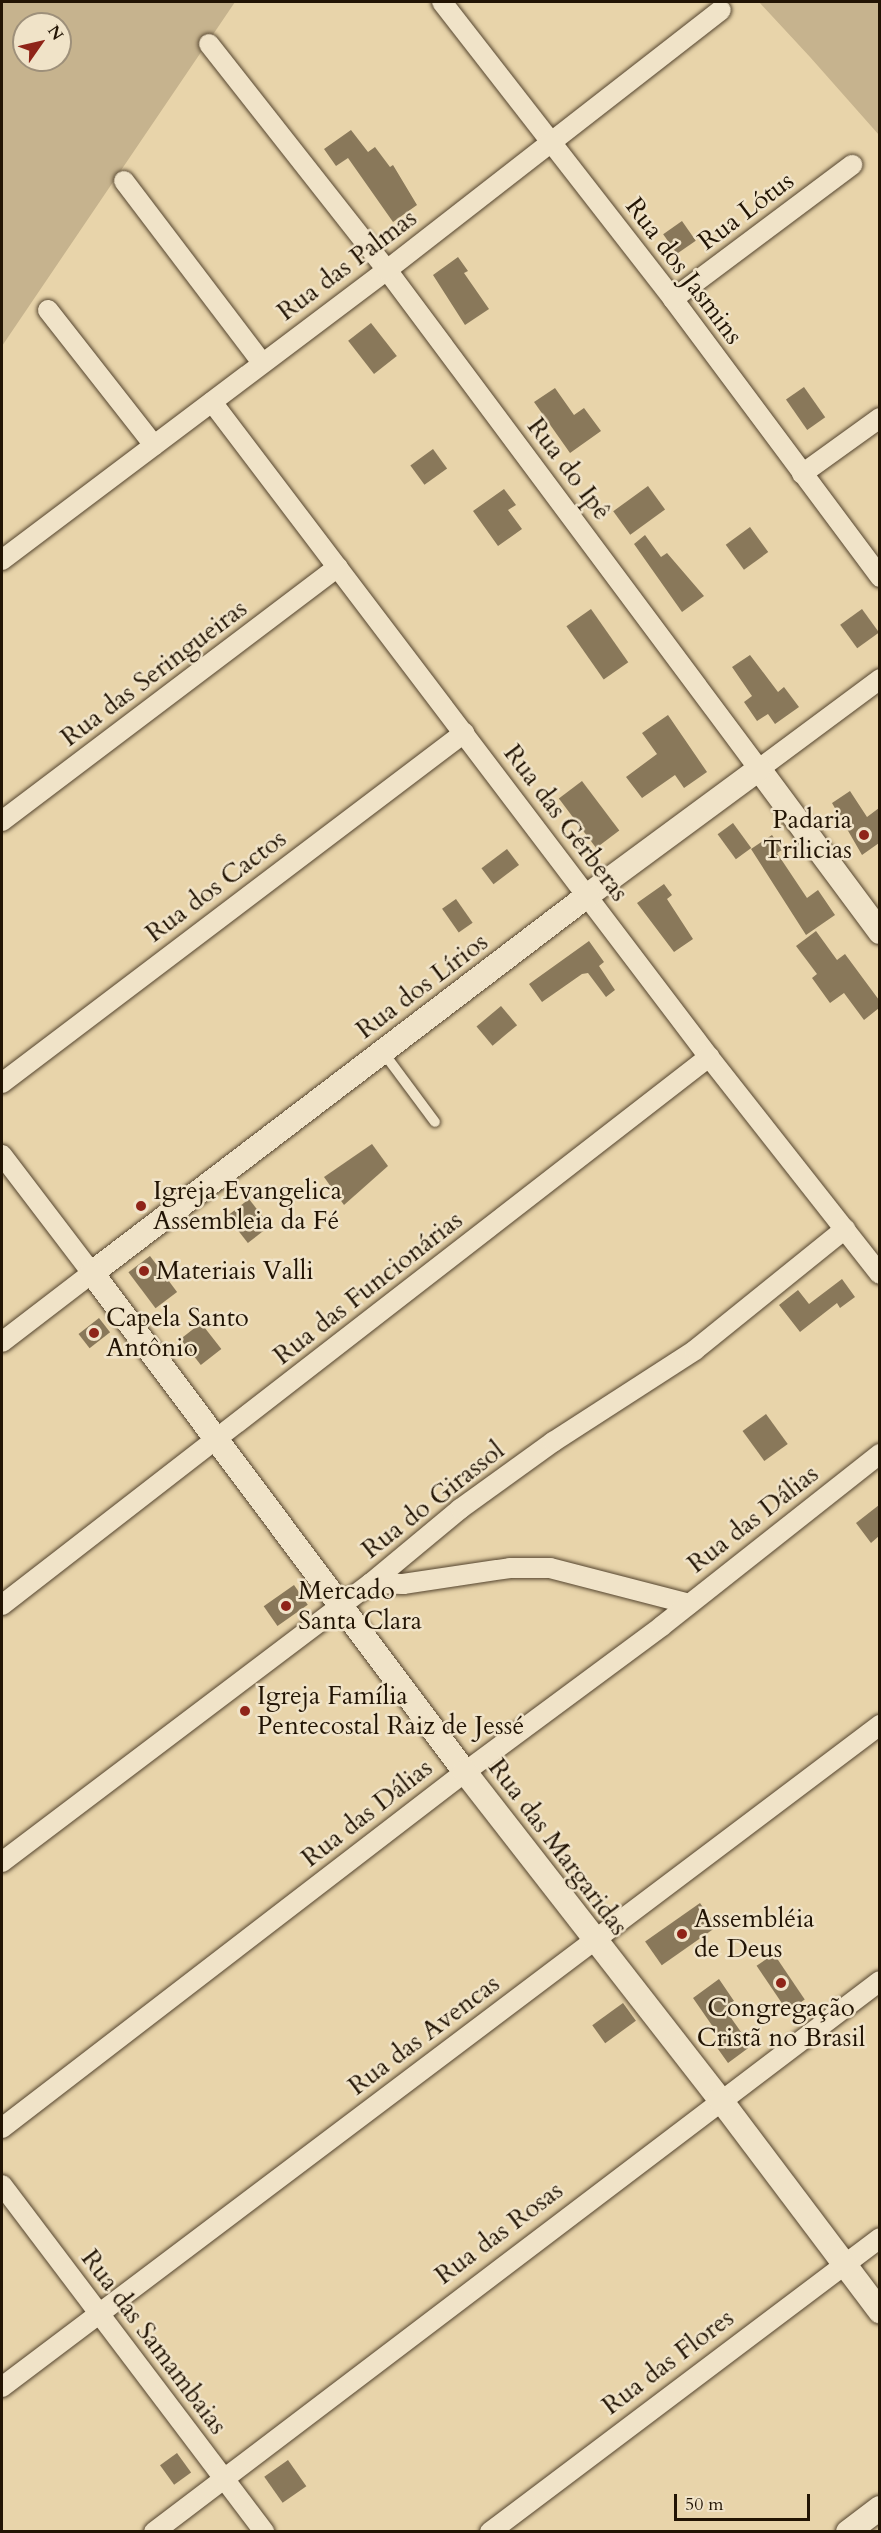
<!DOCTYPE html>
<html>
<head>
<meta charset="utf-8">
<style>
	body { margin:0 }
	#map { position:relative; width:881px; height:2533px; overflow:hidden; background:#e8d4aa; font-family:Cardo,serif }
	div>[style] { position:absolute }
	.green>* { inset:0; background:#c6b38e }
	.building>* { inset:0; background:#89785a; transform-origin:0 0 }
	.roads { filter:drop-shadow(0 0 2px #54442e) drop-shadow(0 0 2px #54442e) }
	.service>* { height:10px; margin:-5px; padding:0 5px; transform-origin:5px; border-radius:5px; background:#f0e3c8 }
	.minor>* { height:20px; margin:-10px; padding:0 10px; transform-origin:10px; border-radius:10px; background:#f0e3c8 }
	.tertiary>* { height:24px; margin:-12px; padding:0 12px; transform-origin:12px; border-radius:12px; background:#f0e3c8 }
	.dots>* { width:16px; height:16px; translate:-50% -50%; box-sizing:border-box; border:3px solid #f0e3c8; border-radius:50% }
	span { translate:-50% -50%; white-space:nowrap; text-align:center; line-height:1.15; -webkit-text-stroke:5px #f0e3c8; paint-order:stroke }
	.street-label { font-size:26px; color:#221404 }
	.poi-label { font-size:26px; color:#221404 }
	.right { translate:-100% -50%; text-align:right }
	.left { translate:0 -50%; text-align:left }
	.frame { position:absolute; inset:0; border:3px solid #221404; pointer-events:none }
	.north { position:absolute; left:12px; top:12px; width:60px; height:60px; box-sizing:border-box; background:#f0e3c8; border:2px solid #9e907a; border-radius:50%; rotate:56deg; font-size:16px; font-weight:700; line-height:24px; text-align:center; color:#221404 }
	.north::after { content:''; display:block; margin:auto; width:21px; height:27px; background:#8f2418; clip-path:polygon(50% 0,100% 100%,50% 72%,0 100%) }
	.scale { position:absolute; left:674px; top:2494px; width:136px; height:27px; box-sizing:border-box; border:3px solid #221404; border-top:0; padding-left:8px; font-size:18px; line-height:21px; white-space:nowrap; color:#221404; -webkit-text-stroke:4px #f0e3c8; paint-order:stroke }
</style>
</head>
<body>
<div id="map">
	<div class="green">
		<div style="clip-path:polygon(evenodd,2px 2px,235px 2px,2px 346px,2px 2px,24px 24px,60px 24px,60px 60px,24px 60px,24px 24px)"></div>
		<div style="clip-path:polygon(759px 2px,879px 2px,879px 135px,810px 57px)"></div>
	</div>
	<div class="building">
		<div style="clip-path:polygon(351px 130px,368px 152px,375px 147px,390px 167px,393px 165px,417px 205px,393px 222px,348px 158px,336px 166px,324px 149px)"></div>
		<div style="left:682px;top:221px;width:24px;height:23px;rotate:55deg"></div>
		<div style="clip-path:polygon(458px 257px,468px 271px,464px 273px,489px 309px,465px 325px,433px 275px)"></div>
		<div style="left:371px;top:323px;width:42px;height:29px;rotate:52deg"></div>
		<div style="left:804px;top:387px;width:37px;height:22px;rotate:55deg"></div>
		<div style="clip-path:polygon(555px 388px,574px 415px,584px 408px,601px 431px,570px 453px,534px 402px)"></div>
		<div style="left:433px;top:449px;width:24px;height:28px;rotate:54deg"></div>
		<div style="left:648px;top:486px;width:29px;height:43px;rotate:54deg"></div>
		<div style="clip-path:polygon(504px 489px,516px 505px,508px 510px,522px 529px,498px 546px,473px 511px)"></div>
		<div style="left:750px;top:527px;width:31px;height:30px;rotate:54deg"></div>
		<div style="clip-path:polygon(645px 535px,661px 557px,667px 553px,704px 596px,682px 612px,634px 544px)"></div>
		<div style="left:591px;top:609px;width:65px;height:30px;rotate:55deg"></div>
		<div style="left:862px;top:609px;width:29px;height:27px;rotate:54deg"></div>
		<div style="clip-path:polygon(750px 655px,778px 692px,784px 687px,799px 707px,775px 724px,768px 714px,757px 721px,744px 702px,752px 696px,732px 667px)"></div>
		<div style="clip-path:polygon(668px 715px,707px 772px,684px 788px,675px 775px,642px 798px,626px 777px,657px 754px,642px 733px)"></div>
		<div style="left:582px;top:781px;width:62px;height:29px;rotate:53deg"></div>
		<div style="clip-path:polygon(850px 791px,867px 817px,879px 808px,879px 843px,862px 855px,832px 803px)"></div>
		<div style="left:733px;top:823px;width:31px;height:19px;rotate:54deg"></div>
		<div style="clip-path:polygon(772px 835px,782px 850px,777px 853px,807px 898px,818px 890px,835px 915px,806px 935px,751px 849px)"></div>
		<div style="left:507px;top:849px;width:20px;height:32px;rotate:53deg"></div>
		<div style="clip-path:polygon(664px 884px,672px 895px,667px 899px,693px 939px,674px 952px,637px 903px)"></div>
		<div style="left:456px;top:899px;width:29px;height:17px;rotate:55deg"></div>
		<div style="clip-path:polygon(816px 931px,837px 960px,845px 954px,879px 1000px,879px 1008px,864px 1020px,844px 993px,830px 1003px,812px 978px,817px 974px,796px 946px)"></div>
		<div style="clip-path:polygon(589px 941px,604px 962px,599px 966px,615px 990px,606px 997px,588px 973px,582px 974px,542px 1002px,529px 984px)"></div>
		<div style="left:501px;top:1006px;width:25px;height:32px;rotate:50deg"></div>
		<div style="clip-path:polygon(372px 1144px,388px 1166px,344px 1205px,324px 1177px)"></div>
		<div style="left:249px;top:1199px;width:34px;height:28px;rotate:52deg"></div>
		<div style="left:150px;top:1256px;width:45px;height:27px;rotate:53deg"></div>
		<div style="clip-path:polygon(842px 1279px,855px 1297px,840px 1308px,837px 1303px,800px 1332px,779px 1305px,798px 1290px,809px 1304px)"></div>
		<div style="left:99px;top:1318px;width:18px;height:26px;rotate:52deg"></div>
		<div style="left:201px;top:1323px;width:33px;height:26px;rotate:52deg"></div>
		<div style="left:766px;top:1414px;width:37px;height:29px;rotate:54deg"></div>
		<div style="clip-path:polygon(879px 1505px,879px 1536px,871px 1543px,856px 1523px)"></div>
		<div style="left:294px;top:1585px;width:24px;height:37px;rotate:55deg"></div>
		<div style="left:700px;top:1903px;width:29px;height:67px;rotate:55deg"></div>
		<div style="left:774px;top:1954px;width:55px;height:21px;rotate:56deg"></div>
		<div style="clip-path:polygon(719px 1979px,734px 2001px,724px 2008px,751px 2046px,728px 2063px,713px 2042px,720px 2037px,693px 1998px)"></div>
		<div style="left:623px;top:2003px;width:22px;height:38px;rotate:54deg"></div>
		<div style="left:177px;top:2453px;width:24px;height:21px;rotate:54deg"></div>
		<div style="left:288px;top:2460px;width:32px;height:29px;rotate:55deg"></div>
	</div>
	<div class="roads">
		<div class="service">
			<div style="left:383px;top:1052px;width:87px;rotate:53.4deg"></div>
		</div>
		<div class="minor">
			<div style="left:442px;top:2px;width:376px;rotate:52.1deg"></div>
			<div style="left:673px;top:299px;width:347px;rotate:53.3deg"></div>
			<div style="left:209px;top:44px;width:288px;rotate:51.8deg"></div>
			<div style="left:387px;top:270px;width:622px;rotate:53.3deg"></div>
			<div style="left:759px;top:769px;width:151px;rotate:-36.6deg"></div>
			<div style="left:124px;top:181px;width:228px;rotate:52.8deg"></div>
			<div style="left:673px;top:299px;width:224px;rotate:-36.8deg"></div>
			<div style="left:48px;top:310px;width:172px;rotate:51.9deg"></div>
			<div style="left:212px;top:402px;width:822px;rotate:52.81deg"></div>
			<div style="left:709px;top:1057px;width:276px;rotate:51.8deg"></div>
			<div style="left:802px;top:474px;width:96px;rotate:-35.7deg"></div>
			<div style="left:2px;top:560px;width:482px;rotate:-37deg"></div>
			<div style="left:387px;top:270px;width:423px;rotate:-37.9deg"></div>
			<div style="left:2px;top:821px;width:421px;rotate:-37.1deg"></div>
			<div style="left:2px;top:1083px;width:580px;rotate:-37.15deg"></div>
			<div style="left:2px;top:1155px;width:148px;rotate:52.7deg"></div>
			<div style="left:92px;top:1273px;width:113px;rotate:142.5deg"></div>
			<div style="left:371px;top:1583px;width:32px;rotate:2deg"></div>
			<div style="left:403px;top:1584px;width:108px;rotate:-8.5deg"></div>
			<div style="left:510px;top:1568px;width:40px"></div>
			<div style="left:550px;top:1568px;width:144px;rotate:14.5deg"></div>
			<div style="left:2px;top:1605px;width:895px;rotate:-37.78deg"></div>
			<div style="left:2px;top:1862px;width:463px;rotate:-37.1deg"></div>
			<div style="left:371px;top:1583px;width:116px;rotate:-39.7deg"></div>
			<div style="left:460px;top:1509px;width:115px;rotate:-35.8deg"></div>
			<div style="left:553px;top:1442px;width:169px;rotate:-32.9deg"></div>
			<div style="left:695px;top:1350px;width:193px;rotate:-38.9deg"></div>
			<div style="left:2px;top:2128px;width:584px;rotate:-37.56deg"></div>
			<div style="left:465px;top:1772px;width:245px;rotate:-36.5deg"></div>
			<div style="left:662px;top:1626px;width:278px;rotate:-38.3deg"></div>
			<div style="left:2px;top:2185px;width:435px;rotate:52.9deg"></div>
			<div style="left:2px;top:2387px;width:1100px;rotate:-37.02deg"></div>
			<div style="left:154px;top:2532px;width:911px;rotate:-37.2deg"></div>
			<div style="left:490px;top:2532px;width:488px;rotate:-37deg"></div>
		</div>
		<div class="tertiary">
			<div style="left:880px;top:932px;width:203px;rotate:-126.6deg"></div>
			<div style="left:759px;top:769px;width:214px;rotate:143.6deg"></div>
			<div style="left:587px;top:896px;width:622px;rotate:142.71deg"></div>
			<div style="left:92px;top:1273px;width:623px;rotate:53.22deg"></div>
			<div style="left:465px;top:1772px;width:415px;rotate:52.1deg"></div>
			<div style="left:720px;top:2099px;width:266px;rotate:53deg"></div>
			<div style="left:848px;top:2532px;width:40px;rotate:-37deg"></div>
		</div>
	</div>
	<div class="dots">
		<div style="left:864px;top:835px;background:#8f2418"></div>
		<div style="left:141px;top:1206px;background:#8f2418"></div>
		<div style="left:144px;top:1271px;background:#8f2418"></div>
		<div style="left:94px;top:1333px;background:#8f2418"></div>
		<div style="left:286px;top:1606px;background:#8f2418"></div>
		<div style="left:245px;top:1711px;background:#8f2418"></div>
		<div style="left:682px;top:1934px;background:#8f2418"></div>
		<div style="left:781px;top:1983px;background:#8f2418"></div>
	</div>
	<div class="street-label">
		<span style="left:746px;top:211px;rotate:-37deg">Rua Lótus</span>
		<span style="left:347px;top:265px;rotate:-37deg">Rua das Palmas</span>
		<span style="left:684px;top:271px;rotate:53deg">Rua dos Jasmins</span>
		<span style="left:569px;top:469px;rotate:53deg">Rua do Ipê</span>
		<span style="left:154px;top:673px;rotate:-37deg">Rua das Seringueiras</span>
		<span style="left:566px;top:823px;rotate:53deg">Rua das Gérberas</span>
		<span style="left:216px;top:886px;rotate:-37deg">Rua dos Cactos</span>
		<span style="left:422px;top:986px;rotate:-37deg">Rua dos Lírios</span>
		<span style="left:368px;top:1288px;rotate:-38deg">Rua das Funcionárias</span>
		<span style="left:433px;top:1500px;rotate:-38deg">Rua do Girassol</span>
		<span style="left:753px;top:1519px;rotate:-38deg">Rua das Dálias</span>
		<span style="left:367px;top:1813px;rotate:-38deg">Rua das Dálias</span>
		<span style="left:558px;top:1847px;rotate:53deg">Rua das Margaridas</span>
		<span style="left:424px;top:2035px;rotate:-37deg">Rua das Avencas</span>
		<span style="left:499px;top:2233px;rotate:-37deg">Rua das Rosas</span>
		<span style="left:154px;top:2342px;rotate:53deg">Rua das Samambaias</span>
		<span style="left:668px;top:2362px;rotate:-37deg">Rua das Flores</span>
	</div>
	<div class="poi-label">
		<span class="right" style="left:852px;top:835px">Padaria<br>Trilicias</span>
		<span class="left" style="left:153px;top:1206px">Igreja Evangelica<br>Assembleia da Fé</span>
		<span class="left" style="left:156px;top:1271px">Materiais Valli</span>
		<span class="left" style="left:106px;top:1333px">Capela Santo<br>Antônio</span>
		<span class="left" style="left:298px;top:1606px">Mercado<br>Santa Clara</span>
		<span class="left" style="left:257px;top:1711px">Igreja Família<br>Pentecostal Raiz de Jessé</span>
		<span class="left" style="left:694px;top:1934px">Assembléia<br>de Deus</span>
		<span style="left:781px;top:2023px">Congregação<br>Cristã no Brasil</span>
	</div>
	<div class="frame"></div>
	<div class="north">N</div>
	<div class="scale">50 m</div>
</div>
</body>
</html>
